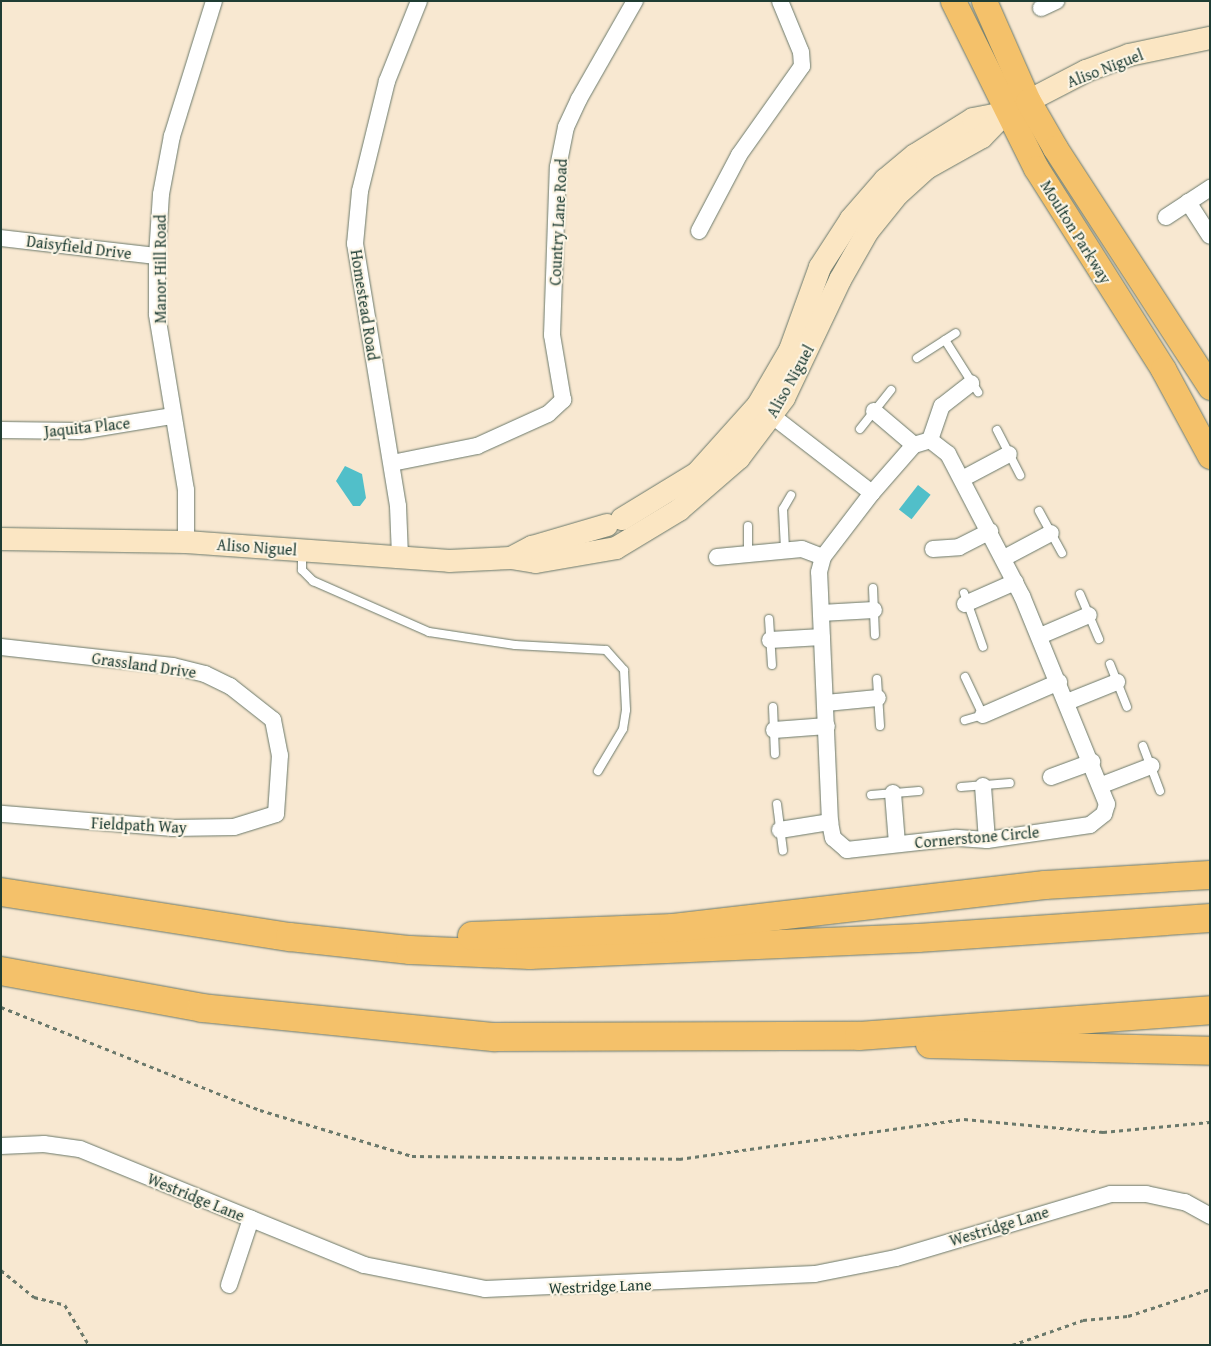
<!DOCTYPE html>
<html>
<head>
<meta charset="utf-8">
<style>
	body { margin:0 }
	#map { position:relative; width:1211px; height:1346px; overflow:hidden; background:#f8e8d1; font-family:"Gentium Book Plus",serif }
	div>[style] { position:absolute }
	.water>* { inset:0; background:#51bfc9; transform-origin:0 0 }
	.path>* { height:2.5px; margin-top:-1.25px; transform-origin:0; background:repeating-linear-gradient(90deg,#6b796b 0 4px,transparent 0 8px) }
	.roads { filter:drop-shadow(0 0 1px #6b796b) drop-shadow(0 0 1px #6b796b) }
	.lane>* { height:8px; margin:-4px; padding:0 4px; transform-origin:4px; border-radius:4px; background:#fff }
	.street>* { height:16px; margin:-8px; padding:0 8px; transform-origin:8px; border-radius:8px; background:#fff }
	.secondary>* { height:22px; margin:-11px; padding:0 11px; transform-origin:11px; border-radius:11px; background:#fbe6c3 }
	.primary>* { height:25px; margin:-12.5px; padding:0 12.5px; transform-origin:12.5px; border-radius:12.5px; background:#f4c16a }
	.highway>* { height:28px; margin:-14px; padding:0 14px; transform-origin:14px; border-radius:14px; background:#f4c16a }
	span { translate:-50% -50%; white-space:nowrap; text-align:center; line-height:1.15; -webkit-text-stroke:4px #fcf5e5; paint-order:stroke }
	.street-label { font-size:16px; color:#1f3d34 }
	.frame { position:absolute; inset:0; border:2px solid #1f3d34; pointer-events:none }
</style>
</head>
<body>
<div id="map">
	<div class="water">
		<div style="clip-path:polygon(345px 466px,362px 474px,366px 498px,360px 506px,353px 506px,336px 481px)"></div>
		<div style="left:918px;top:485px;width:16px;height:31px;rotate:38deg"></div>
	</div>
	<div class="path">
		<div style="left:1px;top:1007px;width:279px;rotate:21.7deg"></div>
		<div style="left:260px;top:1110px;width:159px;rotate:16.8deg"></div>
		<div style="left:412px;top:1156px;width:267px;rotate:0.6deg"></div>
		<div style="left:679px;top:1159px;width:288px;rotate:-8deg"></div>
		<div style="left:964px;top:1119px;width:140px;rotate:5.3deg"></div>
		<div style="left:1103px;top:1132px;width:107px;rotate:-5.3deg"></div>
		<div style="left:1px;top:1270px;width:43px;rotate:39.3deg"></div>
		<div style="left:34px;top:1297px;width:32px;rotate:14deg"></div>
		<div style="left:65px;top:1305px;width:47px;rotate:59deg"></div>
		<div style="left:1012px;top:1345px;width:75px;rotate:-19.4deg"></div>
		<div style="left:1083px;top:1320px;width:45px;rotate:-5.1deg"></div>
		<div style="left:1128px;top:1316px;width:86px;rotate:-18.2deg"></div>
	</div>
	<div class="roads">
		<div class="lane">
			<div style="left:945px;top:340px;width:62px;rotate:57.6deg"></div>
			<div style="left:917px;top:358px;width:46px;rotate:-32.7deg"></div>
			<div style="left:860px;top:429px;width:50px;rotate:-51.5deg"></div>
			<div style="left:997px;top:430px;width:51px;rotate:62.9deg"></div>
			<div style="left:1039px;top:511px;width:48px;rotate:61.3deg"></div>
			<div style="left:785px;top:549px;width:40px;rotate:-92.9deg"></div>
			<div style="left:783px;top:509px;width:16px;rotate:-60deg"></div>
			<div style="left:302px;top:552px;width:18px;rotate:90deg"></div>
			<div style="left:302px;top:570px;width:16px;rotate:45deg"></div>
			<div style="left:313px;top:581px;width:127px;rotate:23.7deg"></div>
			<div style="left:429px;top:632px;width:87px;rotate:8.6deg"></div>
			<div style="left:515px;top:645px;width:91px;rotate:3.1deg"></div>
			<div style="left:606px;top:650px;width:27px;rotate:48deg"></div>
			<div style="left:624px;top:670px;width:40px;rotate:87.1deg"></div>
			<div style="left:626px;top:710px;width:19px;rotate:99deg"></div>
			<div style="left:623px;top:729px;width:49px;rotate:120.8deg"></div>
			<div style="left:748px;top:553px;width:27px;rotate:-90deg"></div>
			<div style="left:873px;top:588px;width:47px;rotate:87.6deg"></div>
			<div style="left:964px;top:593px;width:57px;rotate:70.6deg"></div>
			<div style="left:1080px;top:594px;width:49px;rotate:67.1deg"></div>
			<div style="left:769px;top:619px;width:46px;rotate:86.3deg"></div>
			<div style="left:1110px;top:664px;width:46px;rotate:68.4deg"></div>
			<div style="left:965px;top:677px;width:42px;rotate:64.7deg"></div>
			<div style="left:983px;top:715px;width:19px;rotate:164deg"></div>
			<div style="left:877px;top:679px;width:47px;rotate:86.3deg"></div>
			<div style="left:773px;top:707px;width:47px;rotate:87.6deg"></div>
			<div style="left:1143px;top:746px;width:48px;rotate:69.3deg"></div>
			<div style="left:961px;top:787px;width:49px;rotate:-4.7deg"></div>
			<div style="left:871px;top:795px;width:48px;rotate:-4.8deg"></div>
			<div style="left:777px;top:804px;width:47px;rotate:82.7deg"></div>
		</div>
		<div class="street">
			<div style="left:1041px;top:8px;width:17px;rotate:-25deg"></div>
			<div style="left:1188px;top:202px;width:40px;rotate:57.1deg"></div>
			<div style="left:1166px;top:217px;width:53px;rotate:-33.4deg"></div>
			<div style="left:699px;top:231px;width:86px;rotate:-62.2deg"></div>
			<div style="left:739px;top:155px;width:109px;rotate:-54.7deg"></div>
			<div style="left:802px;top:66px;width:14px;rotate:-94deg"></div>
			<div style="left:801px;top:52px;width:55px;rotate:-112.4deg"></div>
			<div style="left:1px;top:238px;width:157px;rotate:6.6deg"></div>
			<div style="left:762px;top:408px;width:139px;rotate:37.7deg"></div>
			<div style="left:874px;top:411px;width:52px;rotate:40.4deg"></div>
			<div style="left:1px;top:430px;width:79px;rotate:0.7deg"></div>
			<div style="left:80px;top:431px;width:94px;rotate:-9.2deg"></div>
			<div style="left:930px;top:440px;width:23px;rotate:38deg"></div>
			<div style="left:948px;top:454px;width:160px;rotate:62.5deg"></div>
			<div style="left:1022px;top:596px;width:225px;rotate:67.8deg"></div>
			<div style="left:1107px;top:804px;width:10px;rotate:107deg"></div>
			<div style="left:1104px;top:814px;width:18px;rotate:142deg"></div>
			<div style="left:1090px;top:825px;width:104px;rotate:171.7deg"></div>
			<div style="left:987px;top:840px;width:32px;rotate:-176deg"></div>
			<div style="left:955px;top:838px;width:109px;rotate:173.7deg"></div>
			<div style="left:847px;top:850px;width:18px;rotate:-139deg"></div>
			<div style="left:833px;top:838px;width:16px;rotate:-101deg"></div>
			<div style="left:830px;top:822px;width:250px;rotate:-92.5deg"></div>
			<div style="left:819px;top:572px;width:16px;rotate:-75deg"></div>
			<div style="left:823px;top:557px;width:81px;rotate:-52.6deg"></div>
			<div style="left:872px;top:493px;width:64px;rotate:-48.8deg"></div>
			<div style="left:914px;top:445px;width:17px;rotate:-17deg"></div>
			<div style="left:930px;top:440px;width:36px;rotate:-71deg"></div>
			<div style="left:942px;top:406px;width:37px;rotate:-38deg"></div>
			<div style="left:392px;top:463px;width:87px;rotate:-11.3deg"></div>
			<div style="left:477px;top:446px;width:78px;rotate:-24.3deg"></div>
			<div style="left:548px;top:414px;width:21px;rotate:-43deg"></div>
			<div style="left:563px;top:400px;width:66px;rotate:-99.6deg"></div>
			<div style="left:552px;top:335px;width:168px;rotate:-88deg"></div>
			<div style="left:558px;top:167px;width:41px;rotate:-78.7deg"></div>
			<div style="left:566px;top:127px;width:31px;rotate:-65deg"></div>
			<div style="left:579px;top:99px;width:113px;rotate:-60.3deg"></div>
			<div style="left:962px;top:479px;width:53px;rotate:-28deg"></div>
			<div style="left:186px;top:542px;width:52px;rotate:-90deg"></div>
			<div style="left:186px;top:490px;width:178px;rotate:-99.4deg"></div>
			<div style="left:157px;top:314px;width:58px;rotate:-90deg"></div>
			<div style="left:157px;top:256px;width:62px;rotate:-86.3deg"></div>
			<div style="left:161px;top:194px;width:59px;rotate:-79.3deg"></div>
			<div style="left:172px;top:136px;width:141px;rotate:-72.7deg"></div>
			<div style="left:933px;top:549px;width:26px;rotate:-4deg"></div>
			<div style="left:959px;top:547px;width:35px;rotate:-27deg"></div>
			<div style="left:400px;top:556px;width:50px;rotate:-92.3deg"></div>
			<div style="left:398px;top:506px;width:266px;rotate:-99.3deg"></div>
			<div style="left:355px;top:244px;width:53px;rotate:-84.6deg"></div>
			<div style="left:360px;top:191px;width:113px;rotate:-76.2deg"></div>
			<div style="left:387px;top:81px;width:86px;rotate:-68.2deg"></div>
			<div style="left:717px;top:557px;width:85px;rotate:-5.4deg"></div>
			<div style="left:802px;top:549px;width:22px;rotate:21deg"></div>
			<div style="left:1004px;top:558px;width:53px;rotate:-28deg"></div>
			<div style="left:965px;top:604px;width:55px;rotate:-23.7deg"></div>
			<div style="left:821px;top:613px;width:53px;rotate:-3.2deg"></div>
			<div style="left:1040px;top:636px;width:53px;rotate:-23.2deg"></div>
			<div style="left:770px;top:640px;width:52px;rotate:-3.3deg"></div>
			<div style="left:1px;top:647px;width:173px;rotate:6.3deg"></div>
			<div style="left:173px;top:666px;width:33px;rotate:14deg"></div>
			<div style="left:205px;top:674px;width:28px;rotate:26deg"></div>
			<div style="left:230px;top:686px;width:55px;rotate:38.3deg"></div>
			<div style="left:273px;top:720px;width:36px;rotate:79deg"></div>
			<div style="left:280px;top:755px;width:59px;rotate:93.9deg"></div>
			<div style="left:276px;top:814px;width:44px;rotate:162.8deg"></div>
			<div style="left:234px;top:827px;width:61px;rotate:179.1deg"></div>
			<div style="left:173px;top:828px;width:173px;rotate:-175.3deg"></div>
			<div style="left:1067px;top:702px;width:54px;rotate:-21.8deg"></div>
			<div style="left:826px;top:703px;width:52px;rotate:-5.5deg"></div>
			<div style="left:983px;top:715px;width:83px;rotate:-23.5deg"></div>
			<div style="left:774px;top:730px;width:53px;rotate:-4.3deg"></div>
			<div style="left:1051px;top:777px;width:44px;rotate:-20.1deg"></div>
			<div style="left:1102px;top:785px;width:53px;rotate:-21.2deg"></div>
			<div style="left:983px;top:786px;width:54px;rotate:85.8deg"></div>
			<div style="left:893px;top:793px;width:51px;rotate:85.5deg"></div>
			<div style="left:780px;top:830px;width:51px;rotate:-9.1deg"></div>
			<div style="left:1px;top:1146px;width:43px;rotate:-2.7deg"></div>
			<div style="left:44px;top:1144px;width:36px;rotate:8deg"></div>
			<div style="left:80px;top:1149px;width:307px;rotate:22.2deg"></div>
			<div style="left:364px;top:1265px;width:123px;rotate:11.2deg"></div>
			<div style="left:485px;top:1289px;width:330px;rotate:-2.6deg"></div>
			<div style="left:815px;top:1274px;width:83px;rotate:-11.2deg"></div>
			<div style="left:896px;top:1258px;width:224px;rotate:-16.6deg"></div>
			<div style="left:1111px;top:1194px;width:35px"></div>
			<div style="left:1146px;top:1194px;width:40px;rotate:12deg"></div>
			<div style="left:1185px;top:1202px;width:29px;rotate:29deg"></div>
			<div style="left:229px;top:1285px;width:70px;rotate:-71.6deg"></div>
		</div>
		<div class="secondary">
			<div style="left:622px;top:519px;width:88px;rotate:-31.5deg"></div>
			<div style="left:697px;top:473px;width:91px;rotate:-48.1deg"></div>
			<div style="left:758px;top:405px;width:64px;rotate:-59.8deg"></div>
			<div style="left:790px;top:350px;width:88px;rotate:-70.1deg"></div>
			<div style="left:820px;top:267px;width:57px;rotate:-57.1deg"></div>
			<div style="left:851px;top:219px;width:52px;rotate:-48.9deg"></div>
			<div style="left:885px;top:180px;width:39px;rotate:-40deg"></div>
			<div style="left:915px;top:155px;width:68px;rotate:-31.8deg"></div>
			<div style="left:973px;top:119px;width:33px;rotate:-11deg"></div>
			<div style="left:1005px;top:113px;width:91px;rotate:-27.4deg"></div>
			<div style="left:1086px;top:71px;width:46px;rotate:-20.4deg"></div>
			<div style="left:1129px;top:55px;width:83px;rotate:-11.9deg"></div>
			<div style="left:1px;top:539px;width:185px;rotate:0.9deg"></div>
			<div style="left:186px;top:542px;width:264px;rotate:4.1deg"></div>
			<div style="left:449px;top:561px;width:62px;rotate:-2.8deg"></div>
			<div style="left:511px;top:558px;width:25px;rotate:9deg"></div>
			<div style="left:536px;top:562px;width:81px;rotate:-9.9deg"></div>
			<div style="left:616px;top:548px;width:74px;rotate:-31.1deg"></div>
			<div style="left:679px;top:510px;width:79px;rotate:-40.9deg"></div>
			<div style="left:739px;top:458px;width:75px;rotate:-53.1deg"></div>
			<div style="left:784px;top:398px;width:131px;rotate:-64.6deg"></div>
			<div style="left:840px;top:280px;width:56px;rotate:-60.3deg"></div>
			<div style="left:868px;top:231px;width:48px;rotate:-51deg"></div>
			<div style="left:898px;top:194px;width:39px;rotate:-42deg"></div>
			<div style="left:927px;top:168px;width:63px;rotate:-29.4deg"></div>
			<div style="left:982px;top:137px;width:33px;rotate:-46deg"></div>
			<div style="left:511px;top:558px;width:24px;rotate:-28deg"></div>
			<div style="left:532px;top:547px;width:78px;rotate:-16.3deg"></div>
		</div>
		<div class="primary">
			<div style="left:953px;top:1px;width:186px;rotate:63.6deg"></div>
			<div style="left:1036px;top:168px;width:238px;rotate:57.7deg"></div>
			<div style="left:1163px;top:369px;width:99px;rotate:61.6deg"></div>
			<div style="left:984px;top:1px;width:109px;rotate:66.3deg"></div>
			<div style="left:1028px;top:101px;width:54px;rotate:60.1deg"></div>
			<div style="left:1055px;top:148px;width:285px;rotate:57deg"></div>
		</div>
		<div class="highway">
			<div style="left:1px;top:892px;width:292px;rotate:8.9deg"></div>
			<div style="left:290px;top:937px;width:121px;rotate:6.2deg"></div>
			<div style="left:410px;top:950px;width:120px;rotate:2.4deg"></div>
			<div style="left:530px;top:955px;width:388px;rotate:-2.5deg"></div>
			<div style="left:918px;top:938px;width:293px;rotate:-3.9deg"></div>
			<div style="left:472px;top:936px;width:201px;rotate:-2.3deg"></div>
			<div style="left:673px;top:928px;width:374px;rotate:-6.6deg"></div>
			<div style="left:1045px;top:885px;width:165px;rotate:-3.5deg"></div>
			<div style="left:1px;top:971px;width:204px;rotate:10.4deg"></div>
			<div style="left:202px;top:1008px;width:293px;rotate:5.7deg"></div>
			<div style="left:494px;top:1037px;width:365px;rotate:-0.2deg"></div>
			<div style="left:859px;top:1036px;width:352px;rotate:-4.2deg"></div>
			<div style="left:930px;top:1044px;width:280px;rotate:1.4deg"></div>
		</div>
	</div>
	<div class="street-label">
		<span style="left:1105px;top:68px;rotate:-21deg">Aliso Niguel</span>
		<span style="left:558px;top:222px;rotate:-87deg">Country Lane Road</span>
		<span style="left:1076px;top:232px;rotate:58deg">Moulton Parkway</span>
		<span style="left:79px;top:247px;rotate:7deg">Daisyfield Drive</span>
		<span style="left:160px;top:269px;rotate:-90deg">Manor Hill Road</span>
		<span style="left:365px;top:305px;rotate:81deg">Homestead Road</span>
		<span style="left:790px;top:381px;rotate:-61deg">Aliso Niguel</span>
		<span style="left:87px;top:427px;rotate:-6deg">Jaquita Place</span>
		<span style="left:257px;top:547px;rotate:4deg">Aliso Niguel</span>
		<span style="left:144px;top:665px;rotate:8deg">Grassland Drive</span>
		<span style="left:139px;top:825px;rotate:3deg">Fieldpath Way</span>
		<span style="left:977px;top:837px;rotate:-5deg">Cornerstone Circle</span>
		<span style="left:196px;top:1197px;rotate:22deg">Westridge Lane</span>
		<span style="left:999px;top:1226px;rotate:-17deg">Westridge Lane</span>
		<span style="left:600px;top:1286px;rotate:-2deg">Westridge Lane</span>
	</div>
	<div class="frame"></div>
</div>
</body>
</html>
